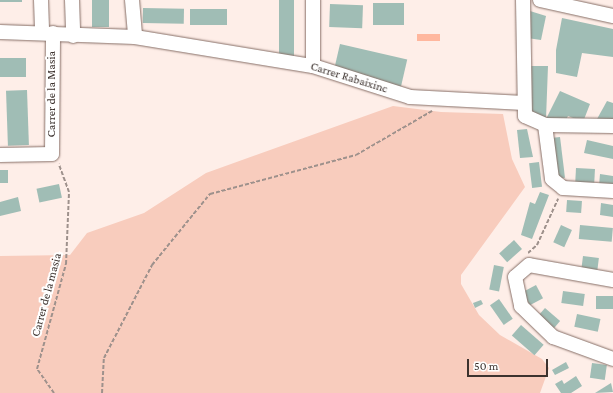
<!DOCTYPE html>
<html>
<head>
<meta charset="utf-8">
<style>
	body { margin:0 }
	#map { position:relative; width:613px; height:393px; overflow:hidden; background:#feeee8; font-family:"Crimson Pro",serif }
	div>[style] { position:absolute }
	.green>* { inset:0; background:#f8ccbd }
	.water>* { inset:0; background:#ffb79e; transform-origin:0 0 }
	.building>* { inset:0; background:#a0bdb5; transform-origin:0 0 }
	.path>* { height:2px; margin-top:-1px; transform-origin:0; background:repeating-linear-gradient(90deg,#9e918c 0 4px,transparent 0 6px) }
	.roads { filter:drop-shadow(0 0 1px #876f67) drop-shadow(0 0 1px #876f67) }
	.minor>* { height:14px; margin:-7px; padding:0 7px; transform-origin:7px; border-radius:7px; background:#fff }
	span { translate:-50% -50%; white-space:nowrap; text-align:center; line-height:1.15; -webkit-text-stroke:4px #fff; paint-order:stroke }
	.street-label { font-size:12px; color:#3c322e }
	.scale { position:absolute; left:467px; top:359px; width:81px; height:18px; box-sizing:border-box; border:2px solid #3c322e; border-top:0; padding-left:5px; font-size:12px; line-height:14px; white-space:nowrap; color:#3c322e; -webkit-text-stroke:3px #fff; paint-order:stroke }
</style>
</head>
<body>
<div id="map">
	<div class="green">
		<div style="clip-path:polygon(393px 106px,441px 112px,503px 114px,512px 159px,525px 187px,461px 275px,461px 284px,479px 315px,500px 335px,542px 359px,549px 368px,540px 393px,0 393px,0 256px,70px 255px,87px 233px,144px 213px,206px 173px)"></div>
	</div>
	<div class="water">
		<div style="left:417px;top:34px;width:23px;height:7px"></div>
	</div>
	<div class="building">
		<div style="left:0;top:0;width:22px;height:2px"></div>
		<div style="left:92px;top:0;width:17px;height:27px"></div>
		<div style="left:279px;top:0;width:15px;height:56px"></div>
		<div style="left:373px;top:3px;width:31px;height:22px"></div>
		<div style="left:330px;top:4px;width:33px;height:23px;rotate:2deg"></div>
		<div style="left:143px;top:8px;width:41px;height:15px;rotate:1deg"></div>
		<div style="left:190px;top:9px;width:37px;height:16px"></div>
		<div style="clip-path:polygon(530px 11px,546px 16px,541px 40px,527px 38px)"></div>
		<div style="clip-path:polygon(562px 18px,613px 29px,613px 57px,582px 53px,577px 77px,556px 73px,556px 50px)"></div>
		<div style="left:340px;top:44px;width:69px;height:28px;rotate:13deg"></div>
		<div style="left:0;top:58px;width:26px;height:19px"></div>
		<div style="clip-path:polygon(530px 66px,548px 66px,546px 119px,560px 91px,590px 104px,583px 122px,568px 116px,565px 122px,530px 118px)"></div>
		<div style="left:27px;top:90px;width:55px;height:21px;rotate:88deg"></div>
		<div style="clip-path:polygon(607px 101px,613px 103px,613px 119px,608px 123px,597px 119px)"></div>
		<div style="clip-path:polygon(527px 129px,533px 157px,520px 158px,517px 130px)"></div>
		<div style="left:560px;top:137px;width:41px;height:9px;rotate:83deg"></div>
		<div style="clip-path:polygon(587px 140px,613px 146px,613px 159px,584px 153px)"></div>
		<div style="left:539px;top:162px;width:25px;height:10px;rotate:83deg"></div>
		<div style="left:576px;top:168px;width:19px;height:15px;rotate:3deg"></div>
		<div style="left:0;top:170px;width:8px;height:13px"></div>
		<div style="clip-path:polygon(600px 174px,613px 176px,613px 188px,599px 186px)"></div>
		<div style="left:59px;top:184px;width:14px;height:23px;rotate:78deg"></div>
		<div style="clip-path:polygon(540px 192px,549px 195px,532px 239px,521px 235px,530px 202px,535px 204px)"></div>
		<div style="clip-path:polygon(18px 197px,21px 211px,0 216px,0 202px)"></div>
		<div style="left:567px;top:200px;width:15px;height:12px;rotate:4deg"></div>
		<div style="clip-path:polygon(601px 203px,613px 205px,613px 217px,600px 215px)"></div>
		<div style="left:561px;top:225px;width:12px;height:19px;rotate:24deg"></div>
		<div style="left:580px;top:225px;width:33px;height:14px;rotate:5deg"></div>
		<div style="left:514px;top:240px;width:12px;height:20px;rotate:48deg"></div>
		<div style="left:583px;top:256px;width:16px;height:13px;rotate:7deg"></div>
		<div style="left:494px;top:265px;width:10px;height:25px;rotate:11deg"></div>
		<div style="left:536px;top:285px;width:15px;height:15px;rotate:62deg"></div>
		<div style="left:563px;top:291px;width:22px;height:12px;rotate:8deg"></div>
		<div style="left:613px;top:296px;width:13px;height:17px;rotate:90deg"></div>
		<div style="left:499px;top:299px;width:24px;height:11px;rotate:55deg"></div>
		<div style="clip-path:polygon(481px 300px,483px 304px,475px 308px,473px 303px)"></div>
		<div style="left:545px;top:308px;width:20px;height:12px;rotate:41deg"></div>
		<div style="left:577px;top:314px;width:24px;height:13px;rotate:12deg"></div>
		<div style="left:521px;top:325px;width:30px;height:14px;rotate:41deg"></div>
		<div style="clip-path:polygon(566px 362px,569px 368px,555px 375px,552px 370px)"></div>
		<div style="left:592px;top:363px;width:15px;height:15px;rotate:8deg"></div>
		<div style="clip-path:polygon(576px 376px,582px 386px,571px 393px,561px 393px,555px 384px,562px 380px,564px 384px)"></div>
		<div style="clip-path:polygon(611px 383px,613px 392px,595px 393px)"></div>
	</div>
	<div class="path">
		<div style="left:528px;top:253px;width:12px;rotate:-42deg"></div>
		<div style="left:537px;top:245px;width:51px;rotate:-65.5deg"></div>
		<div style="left:54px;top:393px;width:29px;rotate:-125deg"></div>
		<div style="left:37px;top:369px;width:109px;rotate:-74.6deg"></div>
		<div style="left:66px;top:264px;width:72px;rotate:-87.6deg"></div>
		<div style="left:69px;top:192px;width:30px;rotate:-110deg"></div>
		<div style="left:102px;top:393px;width:35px;rotate:-87deg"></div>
		<div style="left:104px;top:358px;width:105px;rotate:-62.7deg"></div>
		<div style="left:152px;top:265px;width:92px;rotate:-50.8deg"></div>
		<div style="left:210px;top:194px;width:151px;rotate:-15deg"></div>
		<div style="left:356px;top:155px;width:88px;rotate:-30.1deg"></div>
	</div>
	<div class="roads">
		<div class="minor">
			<div style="left:41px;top:0;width:32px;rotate:88deg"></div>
			<div style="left:72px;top:0;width:36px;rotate:88deg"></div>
			<div style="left:132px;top:0;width:37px;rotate:85deg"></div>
			<div style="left:523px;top:0;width:116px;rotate:89deg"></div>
			<div style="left:525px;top:116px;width:22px;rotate:24deg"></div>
			<div style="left:545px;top:125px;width:68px;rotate:0.8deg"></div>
			<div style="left:540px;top:0;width:75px;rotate:12.4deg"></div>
			<div style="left:0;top:32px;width:135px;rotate:2.1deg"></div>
			<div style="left:135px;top:37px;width:180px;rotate:9.3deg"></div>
			<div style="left:313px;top:66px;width:102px;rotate:17.7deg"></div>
			<div style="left:410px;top:97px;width:114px;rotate:3deg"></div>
			<div style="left:313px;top:66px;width:66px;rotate:-90deg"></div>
			<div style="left:545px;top:125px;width:54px;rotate:82.6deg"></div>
			<div style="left:552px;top:179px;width:14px;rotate:39deg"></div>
			<div style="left:563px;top:188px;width:50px;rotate:3.4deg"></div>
			<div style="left:0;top:155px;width:52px;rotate:-1.1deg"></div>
			<div style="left:52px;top:154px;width:121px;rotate:-89.5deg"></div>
			<div style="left:613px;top:280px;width:85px;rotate:-169.9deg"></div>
			<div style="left:529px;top:265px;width:18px;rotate:139deg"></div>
			<div style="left:515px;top:277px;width:30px;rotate:78deg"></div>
			<div style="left:521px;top:306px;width:45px;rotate:44.1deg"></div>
			<div style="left:553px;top:337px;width:64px;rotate:20.1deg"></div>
		</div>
	</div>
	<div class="street-label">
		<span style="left:349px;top:78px;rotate:17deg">Carrer Rabaixinc</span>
		<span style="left:52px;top:94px;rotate:-90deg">Carrer de la Masia</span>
		<span style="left:47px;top:295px;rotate:-75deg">Carrer de la masia</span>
	</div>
	<div class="scale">50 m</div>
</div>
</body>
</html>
